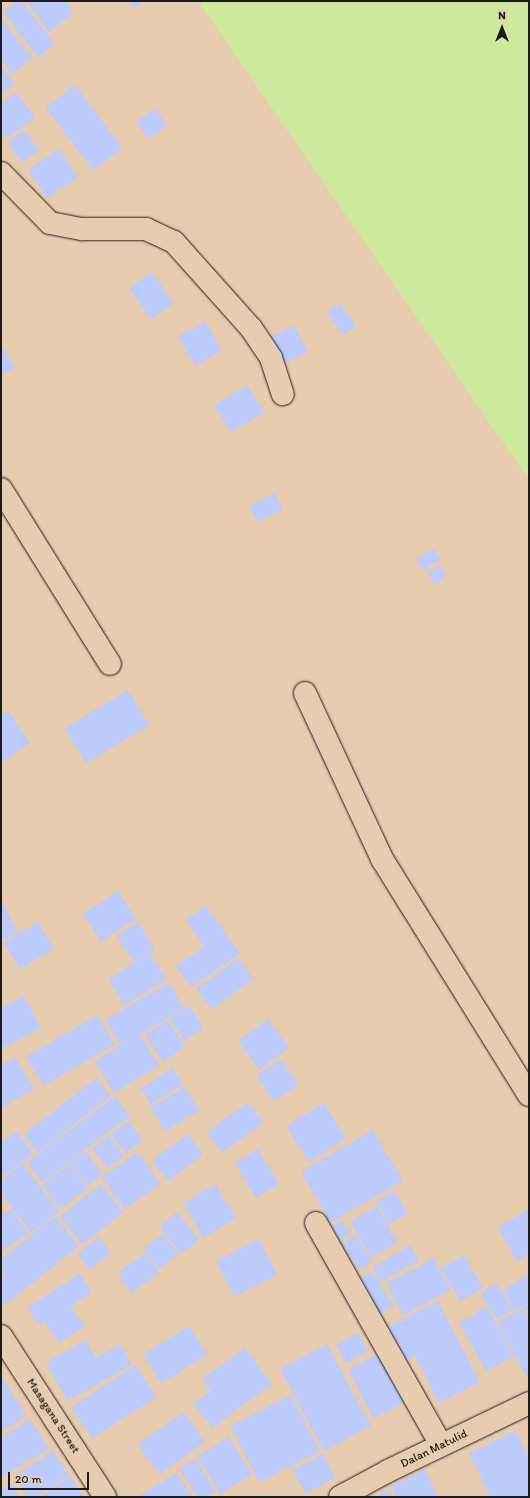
<!DOCTYPE html>
<html>
<head>
<meta charset="utf-8">
<style>
	body { margin:0 }
	#map { position:relative; width:530px; height:1498px; overflow:hidden; background:#e8ccaf; font-family:Itim,sans-serif }
	div>[style] { position:absolute }
	.green>* { inset:0; background:#cee89e }
	.building>* { inset:0; background:#bccbfb; transform-origin:0 0 }
	.roads { filter:drop-shadow(0 0 1px #1c1c1c) drop-shadow(0 0 1px #1c1c1c) }
	.minor>* { height:22px; margin:-11px; padding:0 11px; transform-origin:11px; border-radius:11px; background:#e8ccaf }
	span { translate:-50% -50%; white-space:nowrap; text-align:center; line-height:1.15; -webkit-text-stroke:4px #e8ccaf; paint-order:stroke }
	.street-label { font-size:12px; color:#1c1c1c }
	.frame { position:absolute; inset:0; border:2px solid #1c1c1c; pointer-events:none }
	.north { position:absolute; left:482px; top:8px; width:40px; height:40px; -webkit-text-stroke:3px #e8ccaf; paint-order:stroke; rotate:0deg; font-size:11px; font-weight:700; line-height:16px; text-align:center; color:#1c1c1c }
	.north::after { content:''; display:block; margin:auto; width:14px; height:18px; background:#1c1c1c; clip-path:polygon(50% 0,100% 100%,50% 72%,0 100%) }
	.scale { position:absolute; left:8px; top:1472px; width:81px; height:18px; box-sizing:border-box; border:2px solid #1c1c1c; border-top:0; padding-left:5px; font-size:12px; line-height:14px; white-space:nowrap; color:#1c1c1c; -webkit-text-stroke:3px #e8ccaf; paint-order:stroke }
</style>
</head>
<body>
<div id="map">
	<div class="green">
		<div style="clip-path:polygon(207px 1px,529px 1px,529px 480px,200px 4px)"></div>
	</div>
	<div class="building">
		<div style="clip-path:polygon(17px 1px,21px 1px,55px 44px,38px 57px,3px 12px)"></div>
		<div style="clip-path:polygon(26px 1px,65px 1px,74px 13px,49px 32px)"></div>
		<div style="clip-path:polygon(129px 1px,144px 1px,134px 8px)"></div>
		<div style="clip-path:polygon(1px 18px,32px 58px,12px 74px,1px 59px)"></div>
		<div style="clip-path:polygon(1px 66px,15px 84px,1px 94px)"></div>
		<div style="left:75px;top:85px;width:79px;height:37px;rotate:53deg"></div>
		<div style="clip-path:polygon(16px 92px,35px 118px,6px 139px,1px 131px,1px 103px)"></div>
		<div style="left:156px;top:109px;width:20px;height:23px;rotate:57deg"></div>
		<div style="left:25px;top:130px;width:25px;height:21px;rotate:56deg"></div>
		<div style="left:59px;top:149px;width:34px;height:37px;rotate:56deg"></div>
		<div style="left:152px;top:272px;width:38px;height:28px;rotate:55deg"></div>
		<div style="left:340px;top:303px;width:28px;height:16px;rotate:55deg"></div>
		<div style="left:205px;top:321px;width:34px;height:31px;rotate:60deg"></div>
		<div style="left:294px;top:325px;width:30px;height:30px;rotate:63deg"></div>
		<div style="clip-path:polygon(1px 345px,15px 367px,1px 375px)"></div>
		<div style="left:248px;top:385px;width:32px;height:39px;rotate:60deg"></div>
		<div style="left:274px;top:493px;width:18px;height:28px;rotate:61deg"></div>
		<div style="left:434px;top:548px;width:13px;height:21px;rotate:58deg"></div>
		<div style="left:440px;top:565px;width:13px;height:15px;rotate:58deg"></div>
		<div style="left:128px;top:690px;width:41px;height:74px;rotate:59deg"></div>
		<div style="clip-path:polygon(8px 710px,30px 743px,1px 762px,1px 715px)"></div>
		<div style="left:118px;top:891px;width:33px;height:42px;rotate:57deg"></div>
		<div style="clip-path:polygon(1px 900px,18px 932px,1px 941px)"></div>
		<div style="clip-path:polygon(206px 906px,240px 954px,191px 987px,176px 966px,204px 947px,186px 919px)"></div>
		<div style="left:38px;top:922px;width:31px;height:40px;rotate:59deg"></div>
		<div style="left:138px;top:922px;width:32px;height:25px;rotate:58deg"></div>
		<div style="left:150px;top:953px;width:31px;height:49px;rotate:58deg"></div>
		<div style="left:238px;top:958px;width:26px;height:52px;rotate:54deg"></div>
		<div style="left:169px;top:983px;width:30px;height:73px;rotate:60deg"></div>
		<div style="clip-path:polygon(24px 996px,41px 1028px,1px 1049px,1px 1008px)"></div>
		<div style="left:190px;top:1006px;width:26px;height:23px;rotate:58deg"></div>
		<div style="left:98px;top:1015px;width:34px;height:83px;rotate:60deg"></div>
		<div style="left:268px;top:1019px;width:36px;height:37px;rotate:54deg"></div>
		<div style="left:167px;top:1020px;width:32px;height:27px;rotate:55deg"></div>
		<div style="left:140px;top:1034px;width:37px;height:53px;rotate:59deg"></div>
		<div style="clip-path:polygon(15px 1057px,34px 1089px,1px 1108px,1px 1065px)"></div>
		<div style="left:282px;top:1059px;width:31px;height:30px;rotate:58deg"></div>
		<div style="left:173px;top:1068px;width:19px;height:38px;rotate:58deg"></div>
		<div style="left:96px;top:1078px;width:23px;height:92px;rotate:52deg"></div>
		<div style="left:185px;top:1087px;width:28px;height:40px;rotate:60deg"></div>
		<div style="left:115px;top:1096px;width:25px;height:110px;rotate:53deg"></div>
		<div style="left:248px;top:1102px;width:26px;height:51px;rotate:54deg"></div>
		<div style="left:324px;top:1103px;width:42px;height:44px;rotate:59deg"></div>
		<div style="left:128px;top:1121px;width:24px;height:22px;rotate:52deg"></div>
		<div style="left:373px;top:1130px;width:59px;height:83px;rotate:60deg"></div>
		<div style="clip-path:polygon(17px 1131px,33px 1154px,1px 1177px,1px 1142px)"></div>
		<div style="left:188px;top:1134px;width:26px;height:44px;rotate:54deg"></div>
		<div style="left:109px;top:1136px;width:25px;height:21px;rotate:53deg"></div>
		<div style="left:258px;top:1149px;width:41px;height:27px;rotate:59deg"></div>
		<div style="left:86px;top:1151px;width:29px;height:20px;rotate:54deg"></div>
		<div style="left:138px;top:1152px;width:39px;height:44px;rotate:55deg"></div>
		<div style="clip-path:polygon(22px 1163px,59px 1211px,31px 1233px,1px 1194px,1px 1180px)"></div>
		<div style="left:69px;top:1164px;width:31px;height:34px;rotate:53deg"></div>
		<div style="left:101px;top:1184px;width:36px;height:52px;rotate:52deg"></div>
		<div style="left:216px;top:1184px;width:40px;height:38px;rotate:60deg"></div>
		<div style="left:395px;top:1191px;width:26px;height:21px;rotate:61deg"></div>
		<div style="left:377px;top:1206px;width:42px;height:31px;rotate:60deg"></div>
		<div style="clip-path:polygon(10px 1209px,28px 1233px,1px 1252px,1px 1215px)"></div>
		<div style="clip-path:polygon(529px 1209px,529px 1255px,517px 1262px,498px 1227px)"></div>
		<div style="left:177px;top:1212px;width:35px;height:23px;rotate:51deg"></div>
		<div style="clip-path:polygon(55px 1216px,79px 1246px,5px 1305px,1px 1300px,1px 1278px,5px 1275px,1px 1269px,1px 1259px)"></div>
		<div style="left:342px;top:1220px;width:16px;height:17px;rotate:60deg"></div>
		<div style="left:163px;top:1234px;width:25px;height:24px;rotate:53deg"></div>
		<div style="left:356px;top:1235px;width:31px;height:16px;rotate:59deg"></div>
		<div style="left:99px;top:1237px;width:20px;height:27px;rotate:53deg"></div>
		<div style="left:259px;top:1239px;width:40px;height:48px;rotate:63deg"></div>
		<div style="left:410px;top:1245px;width:17px;height:44px;rotate:59deg"></div>
		<div style="left:145px;top:1253px;width:24px;height:34px;rotate:54deg"></div>
		<div style="left:464px;top:1255px;width:38px;height:26px;rotate:60deg"></div>
		<div style="left:434px;top:1258px;width:36px;height:54px;rotate:62deg"></div>
		<div style="left:371px;top:1271px;width:41px;height:17px;rotate:56deg"></div>
		<div style="clip-path:polygon(80px 1273px,92px 1292px,71px 1306px,85px 1326px,59px 1343px,45px 1322px,39px 1326px,27px 1308px)"></div>
		<div style="clip-path:polygon(528px 1275px,529px 1277px,529px 1318px,522px 1306px,515px 1310px,503px 1290px)"></div>
		<div style="left:496px;top:1283px;width:31px;height:19px;rotate:57deg"></div>
		<div style="clip-path:polygon(438px 1301px,480px 1382px,439px 1403px,415px 1356px,406px 1361px,388px 1327px)"></div>
		<div style="left:487px;top:1307px;width:56px;height:32px;rotate:61deg"></div>
		<div style="clip-path:polygon(522px 1309px,529px 1322px,529px 1381px,497px 1322px)"></div>
		<div style="left:189px;top:1326px;width:34px;height:54px;rotate:58deg"></div>
		<div style="left:358px;top:1333px;width:21px;height:25px;rotate:62deg"></div>
		<div style="clip-path:polygon(86px 1340px,96px 1358px,121px 1344px,132px 1365px,67px 1401px,46px 1362px)"></div>
		<div style="left:327px;top:1344px;width:93px;height:53px;rotate:62deg"></div>
		<div style="clip-path:polygon(245px 1348px,272px 1384px,212px 1428px,193px 1403px,211px 1391px,202px 1379px)"></div>
		<div style="left:382px;top:1352px;width:55px;height:38px;rotate:63deg"></div>
		<div style="left:136px;top:1365px;width:38px;height:77px;rotate:57deg"></div>
		<div style="clip-path:polygon(1px 1374px,26px 1416px,1px 1431px)"></div>
		<div style="left:291px;top:1395px;width:63px;height:68px;rotate:63deg"></div>
		<div style="left:184px;top:1412px;width:37px;height:56px;rotate:55deg"></div>
		<div style="clip-path:polygon(30px 1419px,49px 1448px,2px 1477px,1px 1437px)"></div>
		<div style="clip-path:polygon(516px 1431px,529px 1458px,529px 1497px,490px 1497px,469px 1453px)"></div>
		<div style="left:229px;top:1437px;width:44px;height:37px;rotate:59deg"></div>
		<div style="clip-path:polygon(53px 1451px,69px 1475px,35px 1497px,27px 1497px,14px 1476px)"></div>
		<div style="left:323px;top:1454px;width:27px;height:34px;rotate:63deg"></div>
		<div style="clip-path:polygon(195px 1459px,215px 1492px,206px 1497px,197px 1497px,179px 1468px)"></div>
		<div style="clip-path:polygon(425px 1469px,438px 1497px,396px 1497px,391px 1486px)"></div>
		<div style="clip-path:polygon(177px 1473px,192px 1497px,137px 1497px)"></div>
		<div style="clip-path:polygon(70px 1476px,84px 1497px,40px 1497px)"></div>
		<div style="clip-path:polygon(11px 1483px,20px 1497px,1px 1497px,1px 1490px)"></div>
		<div style="clip-path:polygon(387px 1489px,391px 1497px,373px 1497px)"></div>
	</div>
	<div class="roads">
		<div class="minor">
			<div style="left:1px;top:173px;width:70px;rotate:45.6deg"></div>
			<div style="left:50px;top:223px;width:33px;rotate:11deg"></div>
			<div style="left:82px;top:229px;width:64px"></div>
			<div style="left:146px;top:229px;width:31px;rotate:25deg"></div>
			<div style="left:174px;top:242px;width:115px;rotate:48.2deg"></div>
			<div style="left:251px;top:328px;width:36px;rotate:56deg"></div>
			<div style="left:271px;top:358px;width:38px;rotate:72deg"></div>
			<div style="left:1px;top:489px;width:206px;rotate:58.1deg"></div>
			<div style="left:305px;top:693px;width:183px;rotate:65.1deg"></div>
			<div style="left:382px;top:859px;width:278px;rotate:58.1deg"></div>
			<div style="left:316px;top:1223px;width:255px;rotate:60.6deg"></div>
			<div style="left:1px;top:1336px;width:192px;rotate:57.1deg"></div>
			<div style="left:340px;top:1497px;width:55px;rotate:-28.4deg"></div>
			<div style="left:388px;top:1471px;width:157px;rotate:-25.7deg"></div>
		</div>
	</div>
	<div class="street-label">
		<span style="left:53px;top:1416px;rotate:57deg">Masagana Street</span>
		<span style="left:434px;top:1449px;rotate:-26deg">Dalan Matulid</span>
	</div>
	<div class="frame"></div>
	<div class="north">N</div>
	<div class="scale">20 m</div>
</div>
</body>
</html>
